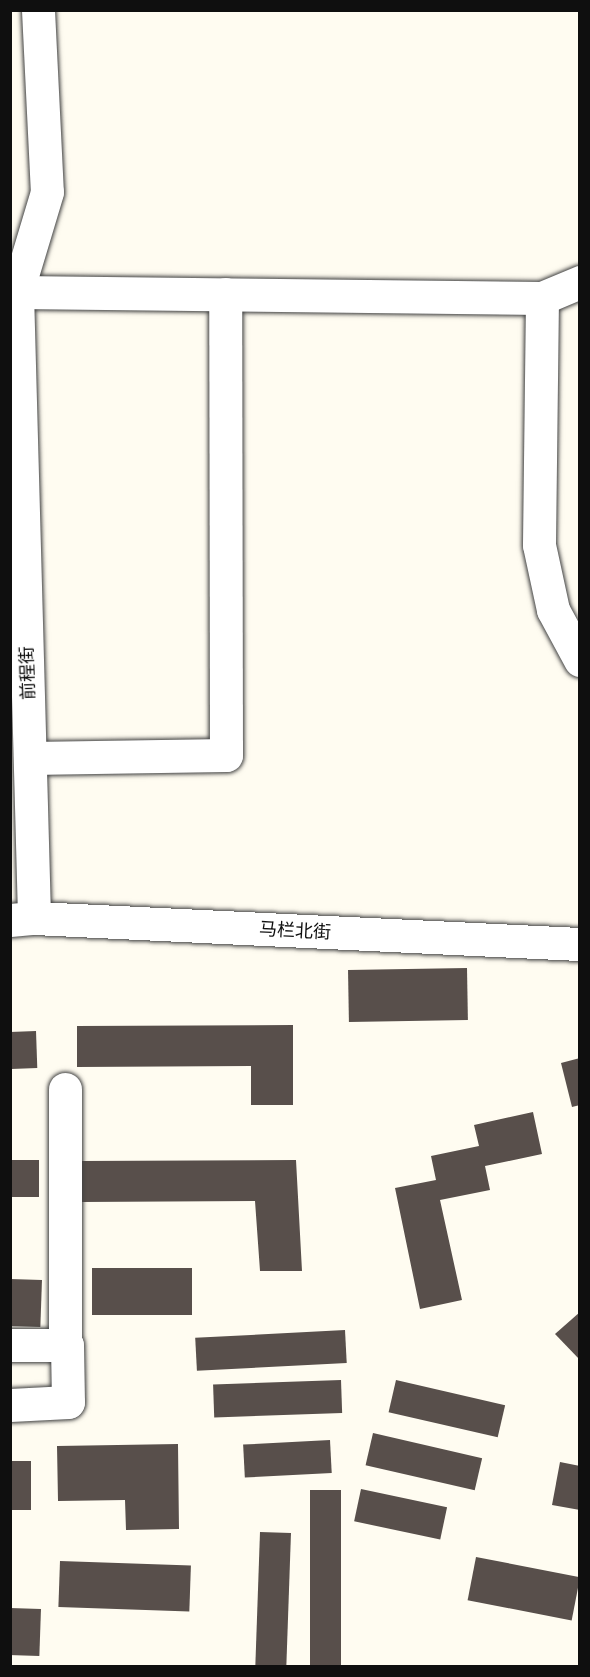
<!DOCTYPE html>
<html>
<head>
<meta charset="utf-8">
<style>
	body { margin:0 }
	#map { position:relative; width:590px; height:1677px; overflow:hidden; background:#fffcf1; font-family:"Playfair Display","Noto Sans SC",serif }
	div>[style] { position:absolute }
	.building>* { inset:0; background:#584f4b; transform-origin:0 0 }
	.roads { filter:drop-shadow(0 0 2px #424242) drop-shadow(0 0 2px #424242) }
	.minor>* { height:33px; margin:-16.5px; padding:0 16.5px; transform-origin:16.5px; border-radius:16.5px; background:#fff }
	span { translate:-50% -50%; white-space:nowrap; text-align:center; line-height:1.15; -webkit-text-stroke:6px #fff; paint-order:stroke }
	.street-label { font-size:18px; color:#0f0f0f }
	.frame { position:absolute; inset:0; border:12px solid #0f0f0f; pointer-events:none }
</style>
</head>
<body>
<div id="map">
	<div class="building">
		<div style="left:467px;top:968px;width:52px;height:119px;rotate:89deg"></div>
		<div style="clip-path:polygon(293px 1025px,293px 1105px,251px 1105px,251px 1066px,77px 1067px,77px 1026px)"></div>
		<div style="left:36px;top:1031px;width:37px;height:26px;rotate:88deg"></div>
		<div style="clip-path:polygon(580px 1058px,580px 1105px,572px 1107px,561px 1063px)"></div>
		<div style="clip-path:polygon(533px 1112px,542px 1154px,485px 1166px,490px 1190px,440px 1200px,462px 1300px,420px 1309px,395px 1188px,436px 1180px,431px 1156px,479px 1146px,474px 1125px)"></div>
		<div style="left:10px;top:1160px;width:29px;height:37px"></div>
		<div style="clip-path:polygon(296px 1160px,302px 1271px,260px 1271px,255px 1201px,81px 1202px,81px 1161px)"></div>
		<div style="left:92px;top:1268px;width:100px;height:47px"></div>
		<div style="left:10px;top:1279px;width:32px;height:47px;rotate:2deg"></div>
		<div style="clip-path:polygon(580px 1312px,580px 1360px,555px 1334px)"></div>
		<div style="left:345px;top:1330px;width:33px;height:150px;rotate:87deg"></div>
		<div style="left:341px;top:1380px;width:33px;height:128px;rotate:88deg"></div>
		<div style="left:396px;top:1380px;width:112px;height:33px;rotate:13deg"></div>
		<div style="left:373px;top:1433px;width:112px;height:33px;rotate:13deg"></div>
		<div style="left:330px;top:1440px;width:33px;height:87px;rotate:87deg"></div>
		<div style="clip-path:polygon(178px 1444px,179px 1529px,126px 1530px,125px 1500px,58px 1501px,57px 1446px)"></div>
		<div style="left:10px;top:1461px;width:21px;height:49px"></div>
		<div style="clip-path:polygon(560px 1462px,580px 1466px,580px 1510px,552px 1505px)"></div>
		<div style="left:361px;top:1489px;width:88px;height:33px;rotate:12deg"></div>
		<div style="left:310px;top:1490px;width:31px;height:176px"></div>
		<div style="left:260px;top:1532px;width:31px;height:134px;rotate:2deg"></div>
		<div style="left:476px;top:1557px;width:106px;height:44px;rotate:11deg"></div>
		<div style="left:60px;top:1561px;width:131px;height:46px;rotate:2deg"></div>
		<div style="left:10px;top:1608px;width:31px;height:47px;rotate:2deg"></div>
	</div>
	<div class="roads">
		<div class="minor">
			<div style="left:38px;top:10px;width:182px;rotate:87.2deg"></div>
			<div style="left:47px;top:192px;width:104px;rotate:106.7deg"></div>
			<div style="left:17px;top:292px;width:525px;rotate:0.65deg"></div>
			<div style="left:542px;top:298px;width:247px;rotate:90.7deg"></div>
			<div style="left:539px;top:545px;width:66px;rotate:77.8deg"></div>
			<div style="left:553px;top:610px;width:57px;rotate:61.6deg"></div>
			<div style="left:10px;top:289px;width:8px;rotate:23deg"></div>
			<div style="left:17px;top:292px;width:626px;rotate:88.44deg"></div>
			<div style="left:542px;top:298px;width:41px;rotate:-22.8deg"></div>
			<div style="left:30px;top:758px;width:196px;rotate:-0.9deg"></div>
			<div style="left:226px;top:755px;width:461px;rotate:-90.1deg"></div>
			<div style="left:10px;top:920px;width:24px;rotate:-5deg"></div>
			<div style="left:34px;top:918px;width:547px;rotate:2.73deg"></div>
			<div style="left:65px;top:1089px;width:257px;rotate:90deg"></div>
			<div style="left:10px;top:1345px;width:57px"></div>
			<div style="left:67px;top:1345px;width:57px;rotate:89deg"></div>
			<div style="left:68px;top:1402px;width:58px;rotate:177deg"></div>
		</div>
	</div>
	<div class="street-label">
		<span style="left:27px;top:673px;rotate:-92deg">前程街</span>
		<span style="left:295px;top:930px;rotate:3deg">马栏北街</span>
	</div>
	<div class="frame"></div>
</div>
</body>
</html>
